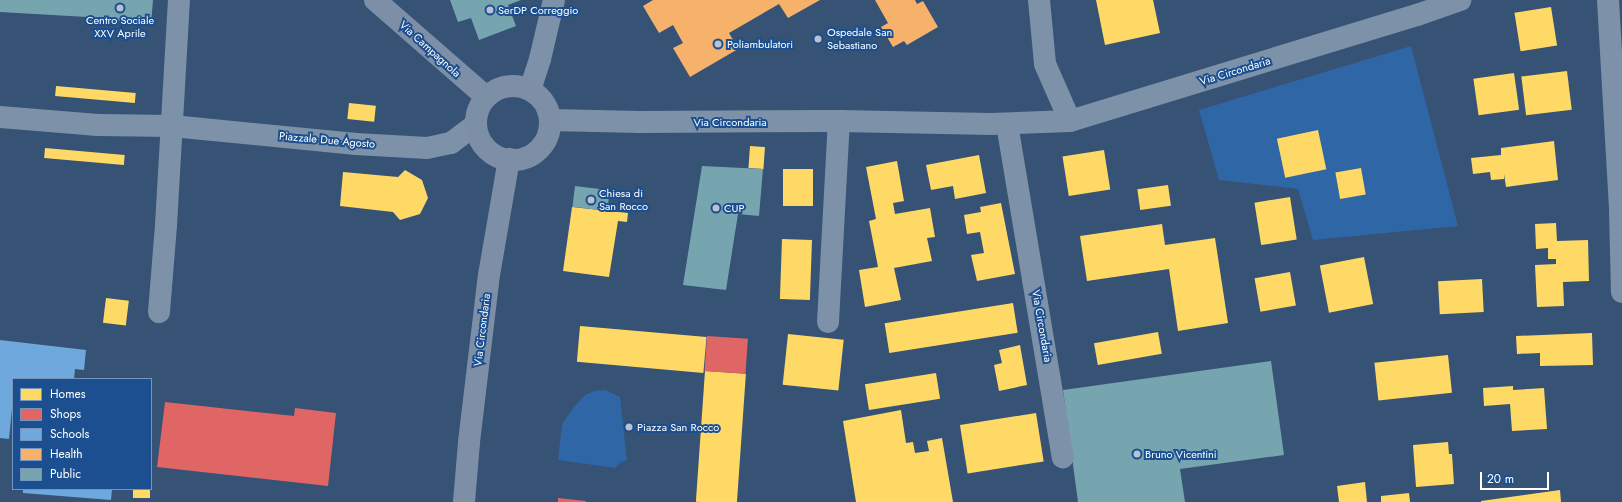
<!DOCTYPE html>
<html>
<head>
<meta charset="utf-8">
<style>
	body { margin:0 }
	#map { position:relative; width:1622px; height:502px; overflow:hidden; background:#365274; font-family:Jost,sans-serif }
	div>[style] { position:absolute }
	.green>* { inset:0; background:#2f66a5 }
	.homes>* { inset:0; background:#ffd966; transform-origin:0 0 }
	.shops>* { inset:0; background:#e06666; transform-origin:0 0 }
	.schools>* { inset:0; background:#6fa8dc }
	.health>* { inset:0; background:#f6b26b }
	.public>* { inset:0; background:#76a5af; transform-origin:0 0 }
	.minor>* { height:22px; margin:-11px; padding:0 11px; transform-origin:11px; border-radius:11px; background:#7d92a8 }
	.major>* { height:22px; margin:-11px; padding:0 11px; transform-origin:11px; border-radius:11px; background:#7d8ea7 }
	.major>.ring { margin:-11px; padding:0; box-sizing:content-box; background:none; border:22px solid #7d8ea7; border-radius:50% }
	.dots>* { width:11px; height:11px; translate:-50% -50%; box-sizing:border-box; border:2px solid #1b4f8f; border-radius:50% }
	span { translate:-50% -50%; white-space:nowrap; text-align:center; line-height:1.15; -webkit-text-stroke:4px #1b4f8f; paint-order:stroke }
	.poi-label { font-size:11px; color:#fff }
	.left { translate:0 -50%; text-align:left }
	.street-label { font-size:11px; color:#fff }
	.legend { position:absolute; left:12px; top:378px; width:140px; height:112px; box-sizing:border-box; background:#1b4f8f; border:1px solid #7695bc; margin:0; padding:5px 7px; list-style:none; font-size:12px; color:#fff }
	.legend li { display:flex; align-items:center; gap:8px; height:20px }
	.legend b { width:20px; border:1px solid #7695bc }
	.scale { position:absolute; left:1480px; top:472px; width:69px; height:18px; box-sizing:border-box; border:2px solid #fff; border-top:0; padding-left:5px; font-size:12px; line-height:14px; white-space:nowrap; color:#fff; -webkit-text-stroke:3px #1b4f8f; paint-order:stroke }
</style>
</head>
<body>
<div id="map">
	<div class="green">
		<div style="clip-path:polygon(1411px 46px,1458px 226px,1313px 240px,1298px 189px,1219px 180px,1199px 110px)"></div>
		<div style="clip-path:polygon(605px 390px,620px 397px,627px 460px,621px 462px,615px 468px,558px 460px,562px 424px,573px 408px,585px 395px,594px 391px)"></div>
	</div>
	<div class="homes">
		<div style="clip-path:polygon(1096px 0,1153px 0,1160px 33px,1105px 45px)"></div>
		<div style="left:1551px;top:7px;width:39px;height:37px;rotate:81deg"></div>
		<div style="left:1567px;top:71px;width:39px;height:46px;rotate:83deg"></div>
		<div style="left:1514px;top:73px;width:37px;height:41px;rotate:82deg"></div>
		<div style="left:56px;top:86px;width:80px;height:10px;rotate:5deg"></div>
		<div style="left:349px;top:103px;width:27px;height:16px;rotate:6deg"></div>
		<div style="left:1318px;top:130px;width:40px;height:42px;rotate:78deg"></div>
		<div style="clip-path:polygon(1554px 141px,1558px 180px,1506px 187px,1504px 174px,1504px 179px,1491px 180px,1490px 172px,1473px 174px,1471px 158px,1501px 155px,1501px 148px)"></div>
		<div style="left:750px;top:146px;width:15px;height:22px;rotate:4deg"></div>
		<div style="left:45px;top:148px;width:80px;height:10px;rotate:5deg"></div>
		<div style="left:1104px;top:150px;width:40px;height:42px;rotate:81deg"></div>
		<div style="clip-path:polygon(979px 155px,986px 193px,955px 199px,953px 186px,931px 190px,926px 165px)"></div>
		<div style="clip-path:polygon(897px 161px,904px 201px,893px 203px,895px 214px,930px 208px,935px 237px,927px 238px,932px 261px,894px 268px,901px 300px,865px 307px,859px 270px,878px 267px,869px 221px,876px 219px,866px 167px)"></div>
		<div style="left:1361px;top:168px;width:27px;height:26px;rotate:80deg"></div>
		<div style="left:783px;top:169px;width:30px;height:37px"></div>
		<div style="clip-path:polygon(405px 170px,422px 180px,428px 198px,420px 214px,400px 220px,393px 212px,340px 206px,343px 172px,398px 177px)"></div>
		<div style="left:1168px;top:185px;width:21px;height:31px;rotate:82deg"></div>
		<div style="left:1290px;top:197px;width:43px;height:36px;rotate:81deg"></div>
		<div style="clip-path:polygon(1001px 203px,1015px 274px,977px 281px,971px 255px,984px 253px,980px 232px,967px 234px,964px 215px,981px 212px,980px 207px)"></div>
		<div style="clip-path:polygon(572px 207px,628px 213px,627px 222px,618px 221px,609px 277px,563px 271px)"></div>
		<div style="clip-path:polygon(1556px 223px,1557px 241px,1588px 240px,1589px 281px,1563px 282px,1564px 306px,1537px 307px,1535px 265px,1556px 264px,1556px 259px,1548px 259px,1548px 248px,1536px 249px,1535px 224px)"></div>
		<div style="clip-path:polygon(1162px 224px,1165px 245px,1215px 238px,1228px 323px,1178px 331px,1169px 269px,1087px 281px,1080px 236px)"></div>
		<div style="left:782px;top:239px;width:30px;height:60px;rotate:2deg"></div>
		<div style="left:1364px;top:257px;width:48px;height:45px;rotate:79deg"></div>
		<div style="left:1290px;top:272px;width:34px;height:36px;rotate:80deg"></div>
		<div style="left:1482px;top:279px;width:33px;height:44px;rotate:87deg"></div>
		<div style="left:106px;top:298px;width:23px;height:25px;rotate:7deg"></div>
		<div style="left:1013px;top:303px;width:30px;height:130px;rotate:81deg"></div>
		<div style="left:580px;top:326px;width:127px;height:36px;rotate:5deg"></div>
		<div style="left:1158px;top:332px;width:22px;height:65px;rotate:80deg"></div>
		<div style="clip-path:polygon(1592px 333px,1593px 365px,1540px 366px,1540px 353px,1517px 354px,1516px 336px)"></div>
		<div style="left:788px;top:334px;width:56px;height:51px;rotate:6deg"></div>
		<div style="clip-path:polygon(1020px 345px,1027px 385px,999px 391px,994px 365px,1002px 363px,999px 350px)"></div>
		<div style="left:1448px;top:355px;width:38px;height:74px;rotate:84deg"></div>
		<div style="left:705px;top:371px;width:41px;height:131px;rotate:4deg"></div>
		<div style="left:936px;top:373px;width:26px;height:72px;rotate:81deg"></div>
		<div style="clip-path:polygon(1513px 386px,1513px 390px,1544px 388px,1547px 429px,1512px 431px,1510px 404px,1484px 406px,1483px 388px)"></div>
		<div style="clip-path:polygon(901px 410px,906px 443px,913px 442px,915px 453px,929px 451px,927px 441px,942px 438px,953px 502px,856px 502px,843px 421px)"></div>
		<div style="left:1036px;top:413px;width:49px;height:77px;rotate:81deg"></div>
		<div style="clip-path:polygon(1448px 442px,1449px 454px,1452px 454px,1454px 484px,1416px 487px,1413px 445px)"></div>
		<div style="clip-path:polygon(1365px 482px,1367px 502px,1339px 502px,1337px 486px)"></div>
		<div style="left:133px;top:489px;width:17px;height:9px"></div>
		<div style="clip-path:polygon(1560px 490px,1561px 502px,1481px 502px,1481px 501px)"></div>
		<div style="clip-path:polygon(1409px 493px,1410px 502px,1381px 502px,1381px 496px)"></div>
	</div>
	<div class="shops">
		<div style="left:707px;top:336px;width:41px;height:35px;rotate:4deg"></div>
		<div style="clip-path:polygon(165px 402px,294px 416px,295px 408px,336px 413px,328px 486px,157px 467px)"></div>
		<div style="clip-path:polygon(558px 498px,586px 501px,586px 502px,558px 502px)"></div>
	</div>
	<div class="schools">
		<div style="clip-path:polygon(0 340px,86px 350px,84px 370px,75px 369px,74px 379px,13px 379px,13px 399px,9px 439px,0 438px)"></div>
		<div style="clip-path:polygon(23px 489px,112px 489px,111px 500px,23px 493px)"></div>
	</div>
	<div class="health">
		<div style="clip-path:polygon(653px 0,820px 0,788px 18px,779px 4px,729px 33px,738px 49px,690px 77px,673px 48px,683px 43px,673px 25px,659px 33px,643px 6px)"></div>
		<div style="clip-path:polygon(875px 0,915px 0,917px 4px,923px 1px,938px 27px,907px 45px,904px 41px,893px 47px,881px 27px,888px 23px)"></div>
	</div>
	<div class="public">
		<div style="clip-path:polygon(0 0,153px 0,151px 25px,87px 21px,87px 17px,0 12px)"></div>
		<div style="clip-path:polygon(450px 0,521px 0,508px 5px,516px 26px,479px 40px,471px 18px,458px 22px)"></div>
		<div style="clip-path:polygon(702px 166px,763px 169px,759px 216px,738px 214px,726px 290px,683px 285px)"></div>
		<div style="left:575px;top:186px;width:35px;height:21px;rotate:7deg"></div>
		<div style="clip-path:polygon(1271px 361px,1284px 455px,1180px 469px,1185px 502px,1078px 502px,1063px 390px)"></div>
	</div>
	<div class="minor">
		<div style="left:1039px;top:0;width:64px;rotate:84.6deg"></div>
		<div style="left:1045px;top:64px;width:62px;rotate:66.3deg"></div>
		<div style="left:1608px;top:0;width:211px;rotate:86.7deg"></div>
		<div style="left:1620px;top:211px;width:81px;rotate:88.6deg"></div>
		<div style="left:530px;top:90px;width:33px;rotate:-72deg"></div>
		<div style="left:540px;top:59px;width:61px;rotate:-76.7deg"></div>
		<div style="left:0;top:117px;width:98px;rotate:4.7deg"></div>
		<div style="left:98px;top:125px;width:74px;rotate:0.8deg"></div>
		<div style="left:172px;top:126px;width:185px;rotate:5.6deg"></div>
		<div style="left:356px;top:144px;width:71px;rotate:3.2deg"></div>
		<div style="left:427px;top:148px;width:25px;rotate:-12deg"></div>
		<div style="left:451px;top:143px;width:31px;rotate:-37deg"></div>
		<div style="left:550px;top:120px;width:90px;rotate:1.3deg"></div>
		<div style="left:640px;top:122px;width:199px;rotate:-0.3deg"></div>
		<div style="left:839px;top:121px;width:152px;rotate:1.1deg"></div>
		<div style="left:991px;top:124px;width:79px;rotate:-2.2deg"></div>
		<div style="left:1070px;top:121px;width:363px;rotate:-17deg"></div>
		<div style="left:1417px;top:15px;width:46px;rotate:-19.2deg"></div>
		<div style="left:1007px;top:124px;width:338px;rotate:80.5deg"></div>
		<div style="left:159px;top:312px;width:87px;rotate:-85.4deg"></div>
		<div style="left:166px;top:225px;width:225px;rotate:-86.7deg"></div>
		<div style="left:828px;top:322px;width:201px;rotate:-86.9deg"></div>
	</div>
	<div class="major">
		<div style="left:375px;top:0;width:147px;rotate:41.1deg"></div>
		<div class="ring" style="left:476px;top:86px;width:52px;height:52px"></div>
		<div style="left:464px;top:502px;width:60px;rotate:-85.2deg"></div>
		<div style="left:469px;top:442px;width:168px;rotate:-83.2deg"></div>
		<div style="left:489px;top:275px;width:118px;rotate:-80.2deg"></div>
	</div>
	<div class="dots">
		<div style="left:120px;top:8px;background:#b9c2ce"></div>
		<div style="left:490px;top:10px;background:#b9c2ce"></div>
		<div style="left:818px;top:39px;background:#b9c2ce"></div>
		<div style="left:718px;top:44px;background:#b9c2ce"></div>
		<div style="left:591px;top:200px;background:#b9c2ce"></div>
		<div style="left:716px;top:208px;background:#b9c2ce"></div>
		<div style="left:629px;top:427px;background:#b9c2ce"></div>
		<div style="left:1137px;top:454px;background:#b9c2ce"></div>
	</div>
	<div class="poi-label">
		<span class="left" style="left:498px;top:10px">SerDP Correggio</span>
		<span style="left:120px;top:27px">Centro Sociale<br>XXV Aprile</span>
		<span class="left" style="left:827px;top:39px">Ospedale San<br>Sebastiano</span>
		<span class="left" style="left:727px;top:44px">Poliambulatori</span>
		<span class="left" style="left:599px;top:200px">Chiesa di<br>San Rocco</span>
		<span class="left" style="left:724px;top:208px">CUP</span>
		<span class="left" style="left:637px;top:427px">Piazza San Rocco</span>
		<span class="left" style="left:1145px;top:454px">Bruno Vicentini</span>
	</div>
	<div class="street-label">
		<span style="left:430px;top:49px;rotate:42deg">Via Campagnola</span>
		<span style="left:1235px;top:71px;rotate:-17deg">Via Circondaria</span>
		<span style="left:730px;top:122px">Via Circondaria</span>
		<span style="left:327px;top:140px;rotate:5deg">Piazzale Due Agosto</span>
		<span style="left:1042px;top:326px;rotate:80deg">Via Circondaria</span>
		<span style="left:482px;top:330px;rotate:-83deg">Via Circondaria</span>
	</div>
	<ul class="legend">
	<li><b style="height:11px;background:#ffd966"></b>Homes</li>
	<li><b style="height:11px;background:#e06666"></b>Shops</li>
	<li><b style="height:11px;background:#6fa8dc"></b>Schools</li>
	<li><b style="height:11px;background:#f6b26b"></b>Health</li>
	<li><b style="height:11px;background:#76a5af"></b>Public</li>
	</ul>
	<div class="scale">20 m</div>
</div>
</body>
</html>
